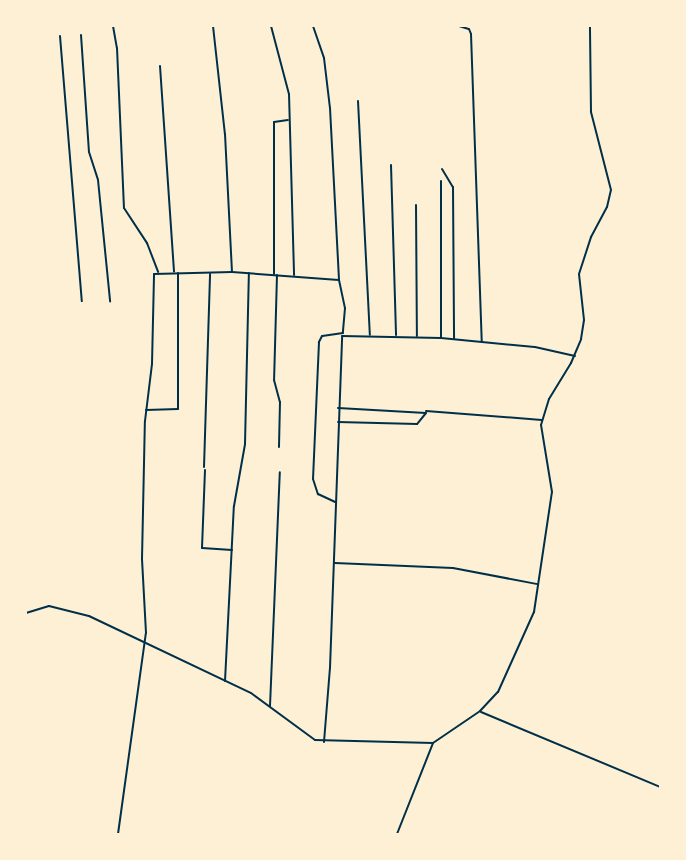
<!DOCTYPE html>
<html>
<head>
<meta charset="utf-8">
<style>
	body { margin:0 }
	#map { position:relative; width:686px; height:860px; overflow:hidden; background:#fdf0d5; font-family:"DM Sans",sans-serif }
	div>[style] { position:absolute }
	.minor>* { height:2px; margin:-1px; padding:0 1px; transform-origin:1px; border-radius:1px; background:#003049 }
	span { translate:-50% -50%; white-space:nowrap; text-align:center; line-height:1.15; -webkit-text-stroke:6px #fdf0d5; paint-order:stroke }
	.frame { position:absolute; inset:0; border:27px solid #fdf0d5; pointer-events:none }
</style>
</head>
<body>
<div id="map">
	<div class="minor">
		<div style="left:113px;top:26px;width:22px;rotate:80deg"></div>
		<div style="left:117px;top:48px;width:160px;rotate:87.5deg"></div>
		<div style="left:124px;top:208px;width:42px;rotate:56.7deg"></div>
		<div style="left:147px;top:243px;width:31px;rotate:69deg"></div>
		<div style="left:213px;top:26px;width:109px;rotate:83.7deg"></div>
		<div style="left:225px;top:134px;width:138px;rotate:87.1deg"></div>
		<div style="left:271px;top:26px;width:70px;rotate:75.2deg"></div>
		<div style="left:289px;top:94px;width:181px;rotate:88.4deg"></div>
		<div style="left:313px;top:26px;width:34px;rotate:71deg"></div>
		<div style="left:324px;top:58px;width:50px;rotate:83.2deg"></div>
		<div style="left:330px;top:108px;width:172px;rotate:87deg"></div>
		<div style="left:459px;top:26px;width:10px;rotate:17deg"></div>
		<div style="left:469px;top:29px;width:5px;rotate:68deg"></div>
		<div style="left:471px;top:34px;width:308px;rotate:88deg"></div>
		<div style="left:81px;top:35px;width:117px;rotate:86.1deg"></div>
		<div style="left:89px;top:152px;width:29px;rotate:72deg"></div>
		<div style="left:98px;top:180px;width:122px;rotate:84.3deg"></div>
		<div style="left:60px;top:36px;width:266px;rotate:85.3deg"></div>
		<div style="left:160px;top:66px;width:206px;rotate:86.1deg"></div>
		<div style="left:358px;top:101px;width:234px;rotate:87.1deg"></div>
		<div style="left:391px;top:165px;width:170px;rotate:88.3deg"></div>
		<div style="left:442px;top:169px;width:21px;rotate:59deg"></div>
		<div style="left:453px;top:187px;width:152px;rotate:89.6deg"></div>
		<div style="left:441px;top:181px;width:156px;rotate:90deg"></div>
		<div style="left:416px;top:205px;width:131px;rotate:89.6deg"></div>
		<div style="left:274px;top:274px;width:152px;rotate:-90deg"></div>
		<div style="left:274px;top:122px;width:14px;rotate:-8deg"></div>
		<div style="left:277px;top:275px;width:105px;rotate:91.6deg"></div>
		<div style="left:274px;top:380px;width:23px;rotate:75deg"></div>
		<div style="left:280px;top:402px;width:45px;rotate:91.3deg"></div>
		<div style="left:338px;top:408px;width:88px;rotate:3.3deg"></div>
		<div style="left:426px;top:413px;width:14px;rotate:129deg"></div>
		<div style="left:417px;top:424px;width:79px;rotate:-178.5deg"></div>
		<div style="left:146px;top:410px;width:32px;rotate:-2deg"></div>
		<div style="left:178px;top:409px;width:136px;rotate:-90deg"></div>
		<div style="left:426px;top:411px;width:116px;rotate:4.4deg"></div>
		<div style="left:204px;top:467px;width:193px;rotate:-88.2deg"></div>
		<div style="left:205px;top:470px;width:78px;rotate:92.2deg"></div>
		<div style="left:202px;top:548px;width:30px;rotate:4deg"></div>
		<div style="left:335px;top:563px;width:118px;rotate:2.4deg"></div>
		<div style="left:453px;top:568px;width:86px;rotate:10.8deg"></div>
		<div style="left:26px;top:613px;width:24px;rotate:-17deg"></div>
		<div style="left:49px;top:606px;width:41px;rotate:14deg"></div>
		<div style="left:89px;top:616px;width:179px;rotate:25.4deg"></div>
		<div style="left:251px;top:693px;width:79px;rotate:36.3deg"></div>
		<div style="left:315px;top:740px;width:118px;rotate:1.5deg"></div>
		<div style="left:225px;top:681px;width:175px;rotate:-87.1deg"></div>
		<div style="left:234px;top:506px;width:63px;rotate:-79.9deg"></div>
		<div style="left:245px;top:444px;width:171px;rotate:-88.7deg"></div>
		<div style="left:270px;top:706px;width:234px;rotate:-87.6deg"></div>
		<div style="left:481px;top:712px;width:194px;rotate:22.7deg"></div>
		<div style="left:324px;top:742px;width:74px;rotate:-85.4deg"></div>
		<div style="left:330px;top:668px;width:332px;rotate:-87.9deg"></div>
		<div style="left:342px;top:336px;width:99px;rotate:1.2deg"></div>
		<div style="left:441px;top:338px;width:94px;rotate:5.5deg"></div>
		<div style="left:535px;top:347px;width:41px;rotate:12.7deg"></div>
		<div style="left:118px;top:834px;width:203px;rotate:-82.1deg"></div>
		<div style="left:146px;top:633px;width:74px;rotate:-93.1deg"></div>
		<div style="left:142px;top:559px;width:138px;rotate:-88.8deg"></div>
		<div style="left:145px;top:421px;width:57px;rotate:-83deg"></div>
		<div style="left:152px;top:364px;width:90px;rotate:-88.7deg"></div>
		<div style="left:154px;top:274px;width:78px;rotate:-1.5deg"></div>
		<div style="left:232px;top:272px;width:107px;rotate:4.3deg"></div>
		<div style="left:339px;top:280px;width:29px;rotate:78deg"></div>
		<div style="left:345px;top:308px;width:25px;rotate:95deg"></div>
		<div style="left:343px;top:333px;width:21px;rotate:172deg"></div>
		<div style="left:322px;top:336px;width:7px;rotate:117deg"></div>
		<div style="left:319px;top:342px;width:137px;rotate:92.5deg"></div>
		<div style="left:313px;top:479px;width:16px;rotate:72deg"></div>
		<div style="left:318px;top:494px;width:19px;rotate:25deg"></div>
		<div style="left:397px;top:834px;width:98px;rotate:-68.4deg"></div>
		<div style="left:433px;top:743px;width:57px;rotate:-34.2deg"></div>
		<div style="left:480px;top:711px;width:26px;rotate:-47deg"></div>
		<div style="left:498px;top:692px;width:88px;rotate:-65.8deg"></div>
		<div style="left:534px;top:612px;width:121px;rotate:-81.5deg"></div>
		<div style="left:552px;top:492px;width:68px;rotate:-99.3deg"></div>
		<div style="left:541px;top:425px;width:27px;rotate:-73deg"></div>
		<div style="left:549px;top:399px;width:42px;rotate:-58.6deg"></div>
		<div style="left:571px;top:363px;width:26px;rotate:-67deg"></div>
		<div style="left:581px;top:339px;width:19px;rotate:-81deg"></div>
		<div style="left:584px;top:320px;width:46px;rotate:-96.2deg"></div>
		<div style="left:579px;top:274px;width:39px;rotate:-72deg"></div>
		<div style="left:591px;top:237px;width:34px;rotate:-62deg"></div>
		<div style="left:607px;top:207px;width:17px;rotate:-77deg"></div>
		<div style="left:611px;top:190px;width:81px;rotate:-104.4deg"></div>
		<div style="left:591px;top:112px;width:86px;rotate:-90.7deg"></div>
	</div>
	<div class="frame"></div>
</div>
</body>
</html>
